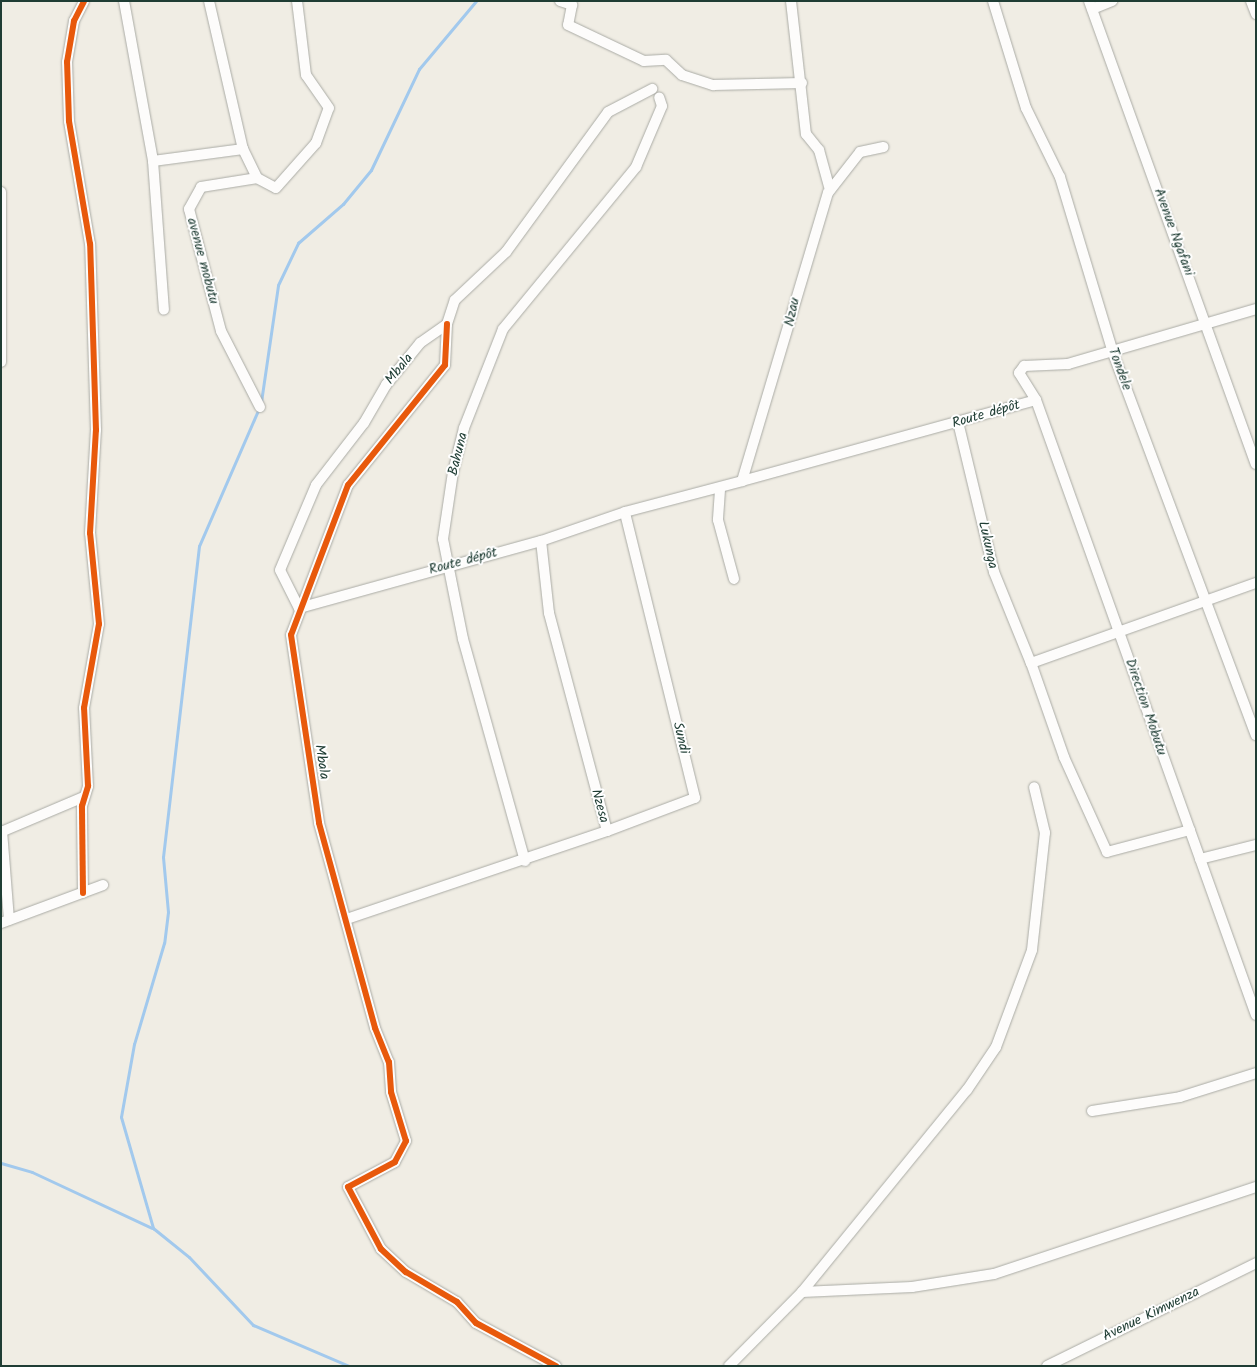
<!DOCTYPE html>
<html>
<head>
<meta charset="utf-8">
<style>
	body { margin:0 }
	#map { position:relative; width:1257px; height:1367px; overflow:hidden; background:#f0ede4; font-family:Kalam,sans-serif }
	div>[style] { position:absolute }
	.stream>* { height:3px; margin:-1.5px; padding:0 1.5px; transform-origin:1.5px; border-radius:1.5px; background:#a2c9ed }
	.roads { filter:drop-shadow(0 0 1px #aaaba5) drop-shadow(0 0 1px #aaaba5) }
	.street>* { height:10px; margin:-5px; padding:0 5px; transform-origin:5px; border-radius:5px; background:#fdfcfb }
	.cycleway>* { height:6px; margin:-3px; padding:0 3px; transform-origin:3px; border-radius:3px; background:#e8590c }
	span { translate:-50% -50%; white-space:nowrap; text-align:center; line-height:1.15; -webkit-text-stroke:4px #fff; paint-order:stroke }
	.street-label { font-size:14px; color:#1f3d34 }
	.frame { position:absolute; inset:0; border:2px solid #1f3d34; pointer-events:none }
</style>
</head>
<body>
<div id="map">
	<div class="stream">
		<div style="left:261px;top:402px;width:118px;rotate:-81.7deg"></div>
		<div style="left:278px;top:285px;width:47px;rotate:-64.5deg"></div>
		<div style="left:298px;top:243px;width:60px;rotate:-40.9deg"></div>
		<div style="left:343px;top:204px;width:44px;rotate:-50.5deg"></div>
		<div style="left:371px;top:170px;width:112px;rotate:-64.6deg"></div>
		<div style="left:419px;top:69px;width:89px;rotate:-50deg"></div>
		<div style="left:259px;top:408px;width:150px;rotate:113.5deg"></div>
		<div style="left:199px;top:546px;width:313px;rotate:96.6deg"></div>
		<div style="left:163px;top:857px;width:55px;rotate:84.8deg"></div>
		<div style="left:168px;top:912px;width:31px;rotate:97deg"></div>
		<div style="left:164px;top:943px;width:105px;rotate:106.5deg"></div>
		<div style="left:134px;top:1044px;width:74px;rotate:100.1deg"></div>
		<div style="left:121px;top:1117px;width:116px;rotate:73.9deg"></div>
		<div style="left:153px;top:1228px;width:46px;rotate:38.9deg"></div>
		<div style="left:189px;top:1257px;width:93px;rotate:46.7deg"></div>
		<div style="left:253px;top:1325px;width:104px;rotate:23.1deg"></div>
		<div style="left:1px;top:1163px;width:32px;rotate:16deg"></div>
		<div style="left:32px;top:1172px;width:132px;rotate:25deg"></div>
	</div>
	<div class="roads">
		<div class="street">
			<div style="left:124px;top:1px;width:163px;rotate:79.7deg"></div>
			<div style="left:153px;top:161px;width:149px;rotate:85.8deg"></div>
			<div style="left:209px;top:1px;width:152px;rotate:77.1deg"></div>
			<div style="left:243px;top:149px;width:32px;rotate:64deg"></div>
			<div style="left:560px;top:1px;width:13px;rotate:18deg"></div>
			<div style="left:572px;top:5px;width:20px;rotate:101deg"></div>
			<div style="left:568px;top:25px;width:84px;rotate:25.3deg"></div>
			<div style="left:644px;top:61px;width:22px;rotate:-3deg"></div>
			<div style="left:666px;top:60px;width:22px;rotate:43deg"></div>
			<div style="left:682px;top:75px;width:33px;rotate:18deg"></div>
			<div style="left:713px;top:85px;width:89px;rotate:-1.3deg"></div>
			<div style="left:791px;top:1px;width:134px;rotate:83.6deg"></div>
			<div style="left:806px;top:134px;width:21px;rotate:51deg"></div>
			<div style="left:819px;top:150px;width:41px;rotate:74.6deg"></div>
			<div style="left:993px;top:1px;width:112px;rotate:72.9deg"></div>
			<div style="left:1026px;top:108px;width:77px;rotate:63.8deg"></div>
			<div style="left:1060px;top:177px;width:184px;rotate:73.2deg"></div>
			<div style="left:1113px;top:353px;width:408px;rotate:69.5deg"></div>
			<div style="left:1089px;top:1px;width:492px;rotate:70.2deg"></div>
			<div style="left:1251px;top:1px;width:14px;rotate:69deg"></div>
			<div style="left:1092px;top:9px;width:22px;rotate:-22deg"></div>
			<div style="left:153px;top:161px;width:91px;rotate:-7.6deg"></div>
			<div style="left:1px;top:192px;width:170px;rotate:90deg"></div>
			<div style="left:447px;top:324px;width:41px;rotate:92.8deg"></div>
			<div style="left:445px;top:365px;width:154px;rotate:128.9deg"></div>
			<div style="left:348px;top:485px;width:160px;rotate:110.8deg"></div>
			<div style="left:291px;top:635px;width:190px;rotate:81.5deg"></div>
			<div style="left:319px;top:823px;width:213px;rotate:74.7deg"></div>
			<div style="left:375px;top:1028px;width:37px;rotate:68deg"></div>
			<div style="left:389px;top:1062px;width:30px;rotate:86deg"></div>
			<div style="left:391px;top:1092px;width:51px;rotate:73deg"></div>
			<div style="left:406px;top:1141px;width:24px;rotate:118deg"></div>
			<div style="left:395px;top:1162px;width:53px;rotate:152deg"></div>
			<div style="left:348px;top:1187px;width:70px;rotate:62deg"></div>
			<div style="left:381px;top:1249px;width:34px;rotate:43deg"></div>
			<div style="left:406px;top:1272px;width:59px;rotate:30.5deg"></div>
			<div style="left:457px;top:1302px;width:28px;rotate:48deg"></div>
			<div style="left:476px;top:1323px;width:91px;rotate:28.3deg"></div>
			<div style="left:1036px;top:400px;width:653px;rotate:70.32deg"></div>
			<div style="left:260px;top:407px;width:85px;rotate:-117.2deg"></div>
			<div style="left:221px;top:331px;width:126px;rotate:-104.7deg"></div>
			<div style="left:189px;top:209px;width:25px;rotate:-61deg"></div>
			<div style="left:201px;top:187px;width:57px;rotate:-9.1deg"></div>
			<div style="left:257px;top:178px;width:21px;rotate:28deg"></div>
			<div style="left:276px;top:188px;width:60px;rotate:-48.4deg"></div>
			<div style="left:316px;top:143px;width:37px;rotate:-70deg"></div>
			<div style="left:329px;top:108px;width:40px;rotate:-124.9deg"></div>
			<div style="left:306px;top:75px;width:75px;rotate:-96.9deg"></div>
			<div style="left:958px;top:422px;width:154px;rotate:76.5deg"></div>
			<div style="left:994px;top:572px;width:98px;rotate:67.9deg"></div>
			<div style="left:742px;top:481px;width:305px;rotate:-15.4deg"></div>
			<div style="left:1036px;top:400px;width:32px;rotate:-122deg"></div>
			<div style="left:1019px;top:373px;width:9px;rotate:-54deg"></div>
			<div style="left:1024px;top:366px;width:44px;rotate:-2.6deg"></div>
			<div style="left:1068px;top:364px;width:196px;rotate:-16.3deg"></div>
			<div style="left:720px;top:490px;width:30px;rotate:94deg"></div>
			<div style="left:718px;top:520px;width:61px;rotate:74.8deg"></div>
			<div style="left:299px;top:608px;width:42px;rotate:-116.6deg"></div>
			<div style="left:280px;top:570px;width:92px;rotate:-67deg"></div>
			<div style="left:316px;top:485px;width:78px;rotate:-52.3deg"></div>
			<div style="left:364px;top:423px;width:44px;rotate:-59.9deg"></div>
			<div style="left:386px;top:385px;width:54px;rotate:-51deg"></div>
			<div style="left:420px;top:343px;width:33px;rotate:-35deg"></div>
			<div style="left:447px;top:324px;width:25px;rotate:-72deg"></div>
			<div style="left:455px;top:300px;width:70px;rotate:-43.3deg"></div>
			<div style="left:506px;top:252px;width:173px;rotate:-53.9deg"></div>
			<div style="left:608px;top:112px;width:50px;rotate:-27.6deg"></div>
			<div style="left:299px;top:608px;width:251px;rotate:-15.5deg"></div>
			<div style="left:541px;top:541px;width:89px;rotate:-19deg"></div>
			<div style="left:1190px;top:830px;width:86px;rotate:165.2deg"></div>
			<div style="left:1107px;top:852px;width:104px;rotate:-114.4deg"></div>
			<div style="left:1064px;top:757px;width:100px;rotate:-109.3deg"></div>
			<div style="left:1031px;top:663px;width:239px;rotate:-19.6deg"></div>
			<div style="left:2px;top:831px;width:89px;rotate:85.5deg"></div>
			<div style="left:607px;top:831px;width:94px;rotate:-20.6deg"></div>
			<div style="left:695px;top:798px;width:294px;rotate:-103.8deg"></div>
			<div style="left:625px;top:512px;width:121px;rotate:-14.8deg"></div>
			<div style="left:742px;top:481px;width:301px;rotate:-73.4deg"></div>
			<div style="left:828px;top:193px;width:52px;rotate:-52deg"></div>
			<div style="left:860px;top:152px;width:24px;rotate:-12deg"></div>
			<div style="left:1px;top:832px;width:90px;rotate:-22.9deg"></div>
			<div style="left:1200px;top:859px;width:58px;rotate:-14deg"></div>
			<div style="left:525px;top:861px;width:230px;rotate:-105.6deg"></div>
			<div style="left:463px;top:639px;width:102px;rotate:-101.3deg"></div>
			<div style="left:443px;top:539px;width:68px;rotate:-81.5deg"></div>
			<div style="left:453px;top:472px;width:45px;rotate:-76deg"></div>
			<div style="left:464px;top:428px;width:106px;rotate:-68.5deg"></div>
			<div style="left:503px;top:329px;width:210px;rotate:-50.6deg"></div>
			<div style="left:636px;top:167px;width:66px;rotate:-66.9deg"></div>
			<div style="left:662px;top:106px;width:9px;rotate:-108deg"></div>
			<div style="left:83px;top:893px;width:87px;rotate:-90.7deg"></div>
			<div style="left:82px;top:806px;width:21px;rotate:-73deg"></div>
			<div style="left:88px;top:786px;width:78px;rotate:-92.9deg"></div>
			<div style="left:84px;top:708px;width:85px;rotate:-79.9deg"></div>
			<div style="left:99px;top:624px;width:91px;rotate:-95.6deg"></div>
			<div style="left:90px;top:533px;width:103px;rotate:-86.7deg"></div>
			<div style="left:96px;top:430px;width:186px;rotate:-91.8deg"></div>
			<div style="left:90px;top:244px;width:125px;rotate:-99.7deg"></div>
			<div style="left:69px;top:121px;width:59px;rotate:-91.9deg"></div>
			<div style="left:67px;top:62px;width:42px;rotate:-80.3deg"></div>
			<div style="left:74px;top:21px;width:22px;rotate:-63deg"></div>
			<div style="left:347px;top:919px;width:274px;rotate:-18.7deg"></div>
			<div style="left:607px;top:831px;width:226px;rotate:-104.9deg"></div>
			<div style="left:549px;top:613px;width:72px;rotate:-96.3deg"></div>
			<div style="left:1px;top:923px;width:109px;rotate:-20.4deg"></div>
			<div style="left:1092px;top:1111px;width:89px;rotate:-9deg"></div>
			<div style="left:1180px;top:1097px;width:80px;rotate:-17.5deg"></div>
			<div style="left:802px;top:1292px;width:110px;rotate:-2.6deg"></div>
			<div style="left:912px;top:1287px;width:83px;rotate:-9deg"></div>
			<div style="left:994px;top:1274px;width:276px;rotate:-18.4deg"></div>
			<div style="left:729px;top:1366px;width:104px;rotate:-45.4deg"></div>
			<div style="left:802px;top:1292px;width:261px;rotate:-50.8deg"></div>
			<div style="left:967px;top:1090px;width:52px;rotate:-56deg"></div>
			<div style="left:996px;top:1047px;width:103px;rotate:-69.6deg"></div>
			<div style="left:1032px;top:950px;width:118px;rotate:-83.7deg"></div>
			<div style="left:1045px;top:833px;width:47px;rotate:-103.4deg"></div>
			<div style="left:1047px;top:1366px;width:233px;rotate:-26.2deg"></div>
		</div>
	</div>
	<div class="cycleway">
		<div style="left:447px;top:324px;width:41px;rotate:92.8deg"></div>
		<div style="left:445px;top:365px;width:154px;rotate:128.9deg"></div>
		<div style="left:348px;top:485px;width:160px;rotate:110.8deg"></div>
		<div style="left:291px;top:635px;width:190px;rotate:81.5deg"></div>
		<div style="left:319px;top:823px;width:213px;rotate:74.7deg"></div>
		<div style="left:375px;top:1028px;width:37px;rotate:68deg"></div>
		<div style="left:389px;top:1062px;width:30px;rotate:86deg"></div>
		<div style="left:391px;top:1092px;width:51px;rotate:73deg"></div>
		<div style="left:406px;top:1141px;width:24px;rotate:118deg"></div>
		<div style="left:395px;top:1162px;width:53px;rotate:152deg"></div>
		<div style="left:348px;top:1187px;width:70px;rotate:62deg"></div>
		<div style="left:381px;top:1249px;width:34px;rotate:43deg"></div>
		<div style="left:406px;top:1272px;width:59px;rotate:30.5deg"></div>
		<div style="left:457px;top:1302px;width:28px;rotate:48deg"></div>
		<div style="left:476px;top:1323px;width:91px;rotate:28.3deg"></div>
		<div style="left:83px;top:893px;width:87px;rotate:-90.7deg"></div>
		<div style="left:82px;top:806px;width:21px;rotate:-73deg"></div>
		<div style="left:88px;top:786px;width:78px;rotate:-92.9deg"></div>
		<div style="left:84px;top:708px;width:85px;rotate:-79.9deg"></div>
		<div style="left:99px;top:624px;width:91px;rotate:-95.6deg"></div>
		<div style="left:90px;top:533px;width:103px;rotate:-86.7deg"></div>
		<div style="left:96px;top:430px;width:186px;rotate:-91.8deg"></div>
		<div style="left:90px;top:244px;width:125px;rotate:-99.7deg"></div>
		<div style="left:69px;top:121px;width:59px;rotate:-91.9deg"></div>
		<div style="left:67px;top:62px;width:42px;rotate:-80.3deg"></div>
		<div style="left:74px;top:21px;width:22px;rotate:-63deg"></div>
	</div>
	<div class="street-label">
		<span style="left:1174px;top:232px;rotate:70deg">Avenue Ngafani</span>
		<span style="left:203px;top:261px;rotate:75deg">avenue mobutu</span>
		<span style="left:792px;top:312px;rotate:-78deg">Nzau</span>
		<span style="left:399px;top:369px;rotate:-51deg">Mbala</span>
		<span style="left:1120px;top:369px;rotate:70deg">Tondele</span>
		<span style="left:986px;top:414px;rotate:-16deg">Route dépôt</span>
		<span style="left:458px;top:454px;rotate:-76deg">Bahuna</span>
		<span style="left:988px;top:545px;rotate:77deg">Lukunga</span>
		<span style="left:463px;top:561px;rotate:-15deg">Route dépôt</span>
		<span style="left:1146px;top:707px;rotate:71deg">Direction Mobutu</span>
		<span style="left:681px;top:738px;rotate:77deg">Sundi</span>
		<span style="left:322px;top:762px;rotate:81deg">Mbala</span>
		<span style="left:600px;top:806px;rotate:75deg">Nzesa</span>
		<span style="left:1151px;top:1314px;rotate:-26deg">Avenue Kimwenza</span>
	</div>
	<div class="frame"></div>
</div>
</body>
</html>
